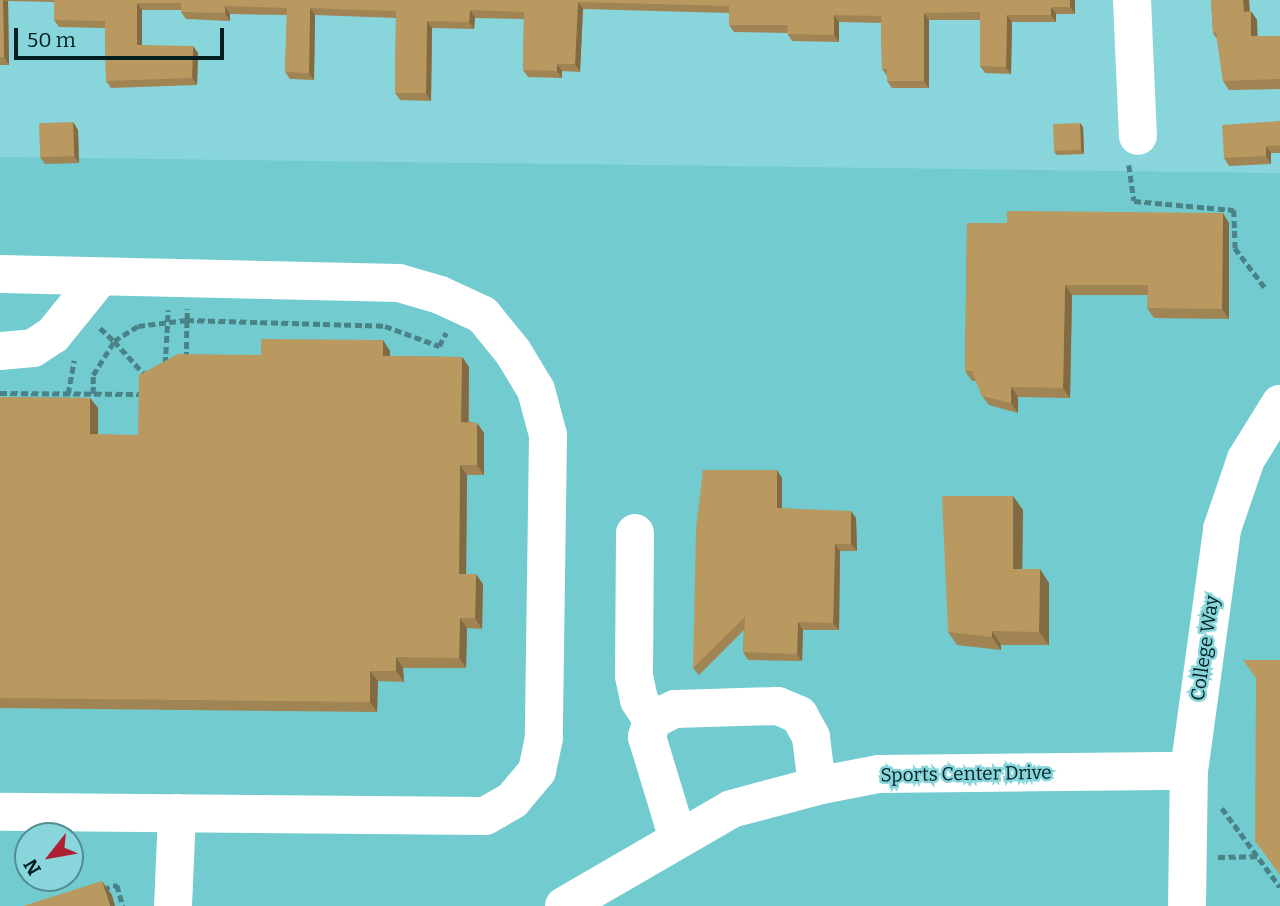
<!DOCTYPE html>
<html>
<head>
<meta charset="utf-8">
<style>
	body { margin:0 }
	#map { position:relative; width:1280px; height:906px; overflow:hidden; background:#88d6db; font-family:Bitter,serif }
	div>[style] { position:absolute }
	.built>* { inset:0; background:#72cbcf }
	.path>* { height:4.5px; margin-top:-2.25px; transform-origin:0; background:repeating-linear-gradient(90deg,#4a8387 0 7px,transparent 0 10.5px) }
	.minor>* { height:38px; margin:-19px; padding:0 19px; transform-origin:19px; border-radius:19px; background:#fff }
	.wall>* { inset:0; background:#a08453 }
	.shaded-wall>* { inset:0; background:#826b43 }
	.building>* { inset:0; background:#ba9960; transform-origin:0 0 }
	span { translate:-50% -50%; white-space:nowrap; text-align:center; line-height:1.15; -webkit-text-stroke:5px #88d6db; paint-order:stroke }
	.street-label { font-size:19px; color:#001f21 }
	.north { position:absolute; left:14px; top:822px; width:70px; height:70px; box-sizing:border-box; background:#88d6db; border:2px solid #528d91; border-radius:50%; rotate:239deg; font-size:19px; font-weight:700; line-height:28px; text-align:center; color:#001f21 }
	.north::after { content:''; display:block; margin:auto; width:24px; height:32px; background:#b11f34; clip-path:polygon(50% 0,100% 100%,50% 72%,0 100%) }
	.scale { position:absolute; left:14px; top:28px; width:210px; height:32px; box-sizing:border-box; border:4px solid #001f21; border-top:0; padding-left:9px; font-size:21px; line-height:24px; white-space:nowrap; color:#001f21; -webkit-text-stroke:5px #88d6db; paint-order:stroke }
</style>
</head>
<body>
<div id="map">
	<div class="built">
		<div style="clip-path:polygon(evenodd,0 157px,1280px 173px,1280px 906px,0 906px,0 157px,28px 836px,70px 836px,70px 878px,28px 878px,28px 836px)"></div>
	</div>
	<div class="path">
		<div style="left:1129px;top:165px;width:36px;rotate:82deg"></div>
		<div style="left:1134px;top:201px;width:100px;rotate:5.1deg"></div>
		<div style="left:1234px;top:210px;width:38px;rotate:88deg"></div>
		<div style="left:1235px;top:248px;width:51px;rotate:52.9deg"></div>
		<div style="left:100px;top:328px;width:19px;rotate:43deg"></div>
		<div style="left:114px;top:341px;width:28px;rotate:-32deg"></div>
		<div style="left:138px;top:326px;width:49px;rotate:-7deg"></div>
		<div style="left:187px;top:320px;width:11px;rotate:-90deg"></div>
		<div style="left:186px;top:359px;width:39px;rotate:-89deg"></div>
		<div style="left:187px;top:320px;width:198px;rotate:1.7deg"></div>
		<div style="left:385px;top:326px;width:58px;rotate:20.3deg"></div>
		<div style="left:439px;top:346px;width:15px;rotate:-62deg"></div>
		<div style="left:165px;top:364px;width:54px;rotate:-86.8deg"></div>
		<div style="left:0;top:393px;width:141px;rotate:0.4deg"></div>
		<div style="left:68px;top:394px;width:34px;rotate:-80deg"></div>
		<div style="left:93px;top:394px;width:19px;rotate:-90deg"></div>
		<div style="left:93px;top:375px;width:40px;rotate:-58deg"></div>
		<div style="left:114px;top:341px;width:49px;rotate:47.5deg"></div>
		<div style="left:1222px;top:808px;width:98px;rotate:53.7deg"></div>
		<div style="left:1218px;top:857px;width:39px;rotate:-1deg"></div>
		<div style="left:103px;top:889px;width:15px;rotate:-16deg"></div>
		<div style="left:117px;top:885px;width:22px;rotate:74deg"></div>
	</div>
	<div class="minor">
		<div style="left:1132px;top:0;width:136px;rotate:87.5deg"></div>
		<div style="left:0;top:274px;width:399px;rotate:1.3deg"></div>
		<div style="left:399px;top:283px;width:43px;rotate:16.3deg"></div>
		<div style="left:440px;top:295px;width:47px;rotate:24.9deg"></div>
		<div style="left:483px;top:315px;width:48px;rotate:51deg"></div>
		<div style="left:513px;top:352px;width:44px;rotate:58.8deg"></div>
		<div style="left:536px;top:390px;width:47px;rotate:75.1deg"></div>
		<div style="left:548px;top:435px;width:303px;rotate:90.8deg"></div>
		<div style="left:544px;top:738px;width:34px;rotate:102deg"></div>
		<div style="left:537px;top:771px;width:38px;rotate:130deg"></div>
		<div style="left:513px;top:800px;width:32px;rotate:150deg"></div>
		<div style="left:485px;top:816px;width:485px;rotate:-179.5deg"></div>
		<div style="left:0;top:351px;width:33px;rotate:-5deg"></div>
		<div style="left:33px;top:348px;width:24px;rotate:-33deg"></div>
		<div style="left:53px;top:335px;width:75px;rotate:-51deg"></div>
		<div style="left:635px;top:533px;width:143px;rotate:90.4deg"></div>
		<div style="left:634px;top:676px;width:25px;rotate:78deg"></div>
		<div style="left:639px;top:700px;width:24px;rotate:57deg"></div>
		<div style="left:678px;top:839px;width:107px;rotate:-106.9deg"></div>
		<div style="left:647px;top:737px;width:18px;rotate:-74deg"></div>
		<div style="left:652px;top:720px;width:25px;rotate:-26deg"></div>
		<div style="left:675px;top:709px;width:103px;rotate:-1.7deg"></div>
		<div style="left:778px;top:706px;width:23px;rotate:23deg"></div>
		<div style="left:799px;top:715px;width:25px;rotate:61deg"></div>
		<div style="left:811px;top:737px;width:49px;rotate:83deg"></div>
		<div style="left:173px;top:906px;width:93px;rotate:-87.5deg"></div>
		<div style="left:564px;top:906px;width:193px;rotate:-30.1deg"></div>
		<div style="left:731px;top:809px;width:93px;rotate:-14.9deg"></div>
		<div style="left:821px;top:785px;width:58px;rotate:-10.9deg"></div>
		<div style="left:878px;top:774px;width:311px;rotate:-0.6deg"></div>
		<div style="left:1187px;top:906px;width:135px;rotate:-89.2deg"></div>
		<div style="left:1189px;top:771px;width:244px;rotate:-82.2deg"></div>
		<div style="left:1222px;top:529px;width:74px;rotate:-71.1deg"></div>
		<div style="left:1246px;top:459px;width:65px;rotate:-58.3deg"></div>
	</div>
	<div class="wall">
		<div style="clip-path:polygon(0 0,1075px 0,1075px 14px,1056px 14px,1056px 22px,1012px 22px,1011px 74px,985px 73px,980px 66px,980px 20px,929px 20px,929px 88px,892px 88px,887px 81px,887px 76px,882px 69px,881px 23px,839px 22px,839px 42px,792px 41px,787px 33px,734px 32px,729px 25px,729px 13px,583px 9px,580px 72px,562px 71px,562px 78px,528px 77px,523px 70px,524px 19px,475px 18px,474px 29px,432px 28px,431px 101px,400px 100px,395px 93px,396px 18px,315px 15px,314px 80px,290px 79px,285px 72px,287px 15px,230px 14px,230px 21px,186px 19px,181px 12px,181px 10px,142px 10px,142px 45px,198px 53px,197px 85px,111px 88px,106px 81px,105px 28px,59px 27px,54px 20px,54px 2px,8px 1px,9px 65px,0 65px)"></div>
		<div style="clip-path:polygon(1211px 0,1249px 0,1250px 11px,1257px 20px,1257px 36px,1280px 36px,1280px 89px,1229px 90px,1223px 81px,1217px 39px,1213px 33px)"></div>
		<div style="clip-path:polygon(1280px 121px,1280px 153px,1271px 153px,1271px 164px,1229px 166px,1224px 158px)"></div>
		<div style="clip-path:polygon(73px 122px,78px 130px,79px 163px,45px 164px,40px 157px)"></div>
		<div style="clip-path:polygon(1080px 123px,1083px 127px,1084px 154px,1057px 155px,1054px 152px)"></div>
		<div style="clip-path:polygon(967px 223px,1229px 223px,1229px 319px,1154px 318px,1147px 308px,1148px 295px,1072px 295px,1070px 398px,1018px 397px,1018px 413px,989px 405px,982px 396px,976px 381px,972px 381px,965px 371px)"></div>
		<div style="clip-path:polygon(390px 351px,390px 356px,462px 357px,469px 367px,469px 422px,477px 423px,484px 433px,484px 475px,467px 475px,466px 574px,483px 584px,482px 629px,467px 628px,466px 668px,403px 668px,404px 682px,378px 681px,377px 712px,0 708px,0 397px,90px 398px,98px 408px,98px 435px,138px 435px,261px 355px)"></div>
		<div style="clip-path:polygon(782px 478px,782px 508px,856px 518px,857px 551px,840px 551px,839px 630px,803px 630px,802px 661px,748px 660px,743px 652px,744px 630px,699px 675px,693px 668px)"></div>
		<div style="clip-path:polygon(1023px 510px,1022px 569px,1049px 583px,1049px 645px,1001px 645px,1001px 650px,957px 645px,948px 632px)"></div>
	</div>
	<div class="shaded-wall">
		<div style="clip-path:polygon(3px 0,8px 1px,9px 65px,4px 57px)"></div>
		<div style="clip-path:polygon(1070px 0,1075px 0,1075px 14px,1070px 7px)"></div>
		<div style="clip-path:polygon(1243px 0,1249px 0,1250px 21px,1244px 12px)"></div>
		<div style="clip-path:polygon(578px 2px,583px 9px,580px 72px,575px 64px)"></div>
		<div style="clip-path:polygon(137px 3px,142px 10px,142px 52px,137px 45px)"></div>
		<div style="clip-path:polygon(225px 6px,230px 14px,230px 21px,225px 13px)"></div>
		<div style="clip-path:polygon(1051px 7px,1056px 14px,1056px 22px,1051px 15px)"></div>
		<div style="clip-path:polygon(310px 8px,315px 15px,314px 80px,309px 73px)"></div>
		<div style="clip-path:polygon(470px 10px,475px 18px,474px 29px,469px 22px)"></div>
		<div style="clip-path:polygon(1251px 11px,1257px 20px,1258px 45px,1251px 36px)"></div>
		<div style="clip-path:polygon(924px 13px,929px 20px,929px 88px,924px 81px)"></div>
		<div style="clip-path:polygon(834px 15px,839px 22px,839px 42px,834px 35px)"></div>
		<div style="clip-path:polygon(1007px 15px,1012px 22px,1011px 74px,1006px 67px)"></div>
		<div style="clip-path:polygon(427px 21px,432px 28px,431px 101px,426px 93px)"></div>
		<div style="clip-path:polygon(193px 46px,198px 53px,197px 85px,192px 78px)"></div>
		<div style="clip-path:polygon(557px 64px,562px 71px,562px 78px,557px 71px)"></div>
		<div style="clip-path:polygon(73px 122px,78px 130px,79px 163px,74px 156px)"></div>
		<div style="clip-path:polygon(1080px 123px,1083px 127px,1084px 154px,1081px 150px)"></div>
		<div style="clip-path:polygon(1266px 146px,1271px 153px,1271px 164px,1266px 156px)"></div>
		<div style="clip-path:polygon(1223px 213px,1229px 223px,1229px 319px,1222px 309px)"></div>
		<div style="clip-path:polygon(1065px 285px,1072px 295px,1070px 398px,1063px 388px)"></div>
		<div style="clip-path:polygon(383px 340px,390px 351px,390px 366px,383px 356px)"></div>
		<div style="clip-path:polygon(462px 357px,469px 367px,468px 433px,461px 422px)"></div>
		<div style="clip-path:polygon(1011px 387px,1018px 397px,1018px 413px,1011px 403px)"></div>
		<div style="clip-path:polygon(90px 398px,98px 408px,98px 445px,90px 434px)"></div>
		<div style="clip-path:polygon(477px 423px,484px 433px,484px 475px,477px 465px)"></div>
		<div style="clip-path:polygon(460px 465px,467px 475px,466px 584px,459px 574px)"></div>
		<div style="clip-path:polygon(777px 470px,782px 478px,782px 515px,777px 508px)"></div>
		<div style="clip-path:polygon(1013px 496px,1023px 510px,1022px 583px,1013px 569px)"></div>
		<div style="clip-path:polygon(851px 511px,856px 518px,857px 551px,851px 544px)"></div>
		<div style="clip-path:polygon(835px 544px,840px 551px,839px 630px,833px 623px)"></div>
		<div style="clip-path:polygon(1040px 569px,1049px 583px,1049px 645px,1039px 632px)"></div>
		<div style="clip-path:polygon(476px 574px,483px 584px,482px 629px,475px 618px)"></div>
		<div style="clip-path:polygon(460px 618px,467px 628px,466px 668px,459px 658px)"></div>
		<div style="clip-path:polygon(798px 622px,803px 630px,802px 661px,797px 654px)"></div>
		<div style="clip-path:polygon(992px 631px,1001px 645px,1001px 650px,992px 637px)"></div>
		<div style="clip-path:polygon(396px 657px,403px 668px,404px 682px,396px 671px)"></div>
		<div style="clip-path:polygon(370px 671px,378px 681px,377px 712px,370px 702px)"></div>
		<div style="clip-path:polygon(102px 881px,112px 895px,115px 906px,110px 906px)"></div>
	</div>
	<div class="building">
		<div style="clip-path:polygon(0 0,3px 0,4px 57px,0 57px)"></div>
		<div style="clip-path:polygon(54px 0,1070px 0,1070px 7px,1051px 7px,1051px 15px,1007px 15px,1006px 67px,980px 66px,980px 12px,924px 13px,924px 81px,887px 81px,887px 69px,882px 69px,881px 16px,834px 15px,834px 35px,787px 34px,788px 25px,729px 25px,729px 6px,578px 2px,575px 64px,557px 64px,557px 71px,523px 70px,524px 12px,470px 10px,469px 22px,427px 21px,426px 93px,395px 93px,396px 11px,310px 8px,309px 73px,285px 72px,287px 8px,225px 6px,225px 13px,181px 12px,181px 3px,137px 3px,137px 45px,193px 46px,192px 78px,106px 81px,105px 21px,54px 20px)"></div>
		<div style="clip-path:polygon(1211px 0,1243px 0,1244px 12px,1251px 11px,1251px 36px,1280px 36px,1280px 79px,1223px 81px,1216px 32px,1213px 33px)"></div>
		<div style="clip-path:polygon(1280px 121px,1280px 145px,1266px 146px,1266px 156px,1224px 158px,1222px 125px)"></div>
		<div style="left:73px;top:122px;width:34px;height:34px;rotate:88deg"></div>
		<div style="left:1080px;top:123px;width:27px;height:27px;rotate:88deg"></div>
		<div style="clip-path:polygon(1007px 211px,1223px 213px,1222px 309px,1147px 308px,1148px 285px,1065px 285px,1063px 388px,1011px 387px,1011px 403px,982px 396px,972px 371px,965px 371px,967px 223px,1007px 223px)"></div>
		<div style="clip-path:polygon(261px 339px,383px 340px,383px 356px,462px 357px,461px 422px,477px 423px,477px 465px,460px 465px,459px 574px,476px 574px,475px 618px,460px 618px,459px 658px,396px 657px,396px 671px,370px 671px,370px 702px,0 698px,0 397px,90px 398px,90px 434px,138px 435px,139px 375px,178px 354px,261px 355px)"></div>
		<div style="clip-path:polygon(703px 470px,777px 470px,777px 508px,851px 511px,851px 544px,835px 544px,833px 623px,798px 622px,797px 654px,743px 652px,745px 617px,693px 668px,696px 529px)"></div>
		<div style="clip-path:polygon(942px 496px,1013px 496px,1013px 569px,1040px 569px,1039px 632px,992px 631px,992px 637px,948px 632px)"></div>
		<div style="clip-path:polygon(1243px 660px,1280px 660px,1280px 875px,1255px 841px,1256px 678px)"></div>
		<div style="clip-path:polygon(102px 881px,110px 906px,23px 906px)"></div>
	</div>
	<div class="street-label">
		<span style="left:1205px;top:648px;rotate:-82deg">College Way</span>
		<span style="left:966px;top:774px;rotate:-1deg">Sports Center Drive</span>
	</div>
	<div class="north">N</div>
	<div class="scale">50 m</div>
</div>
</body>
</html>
